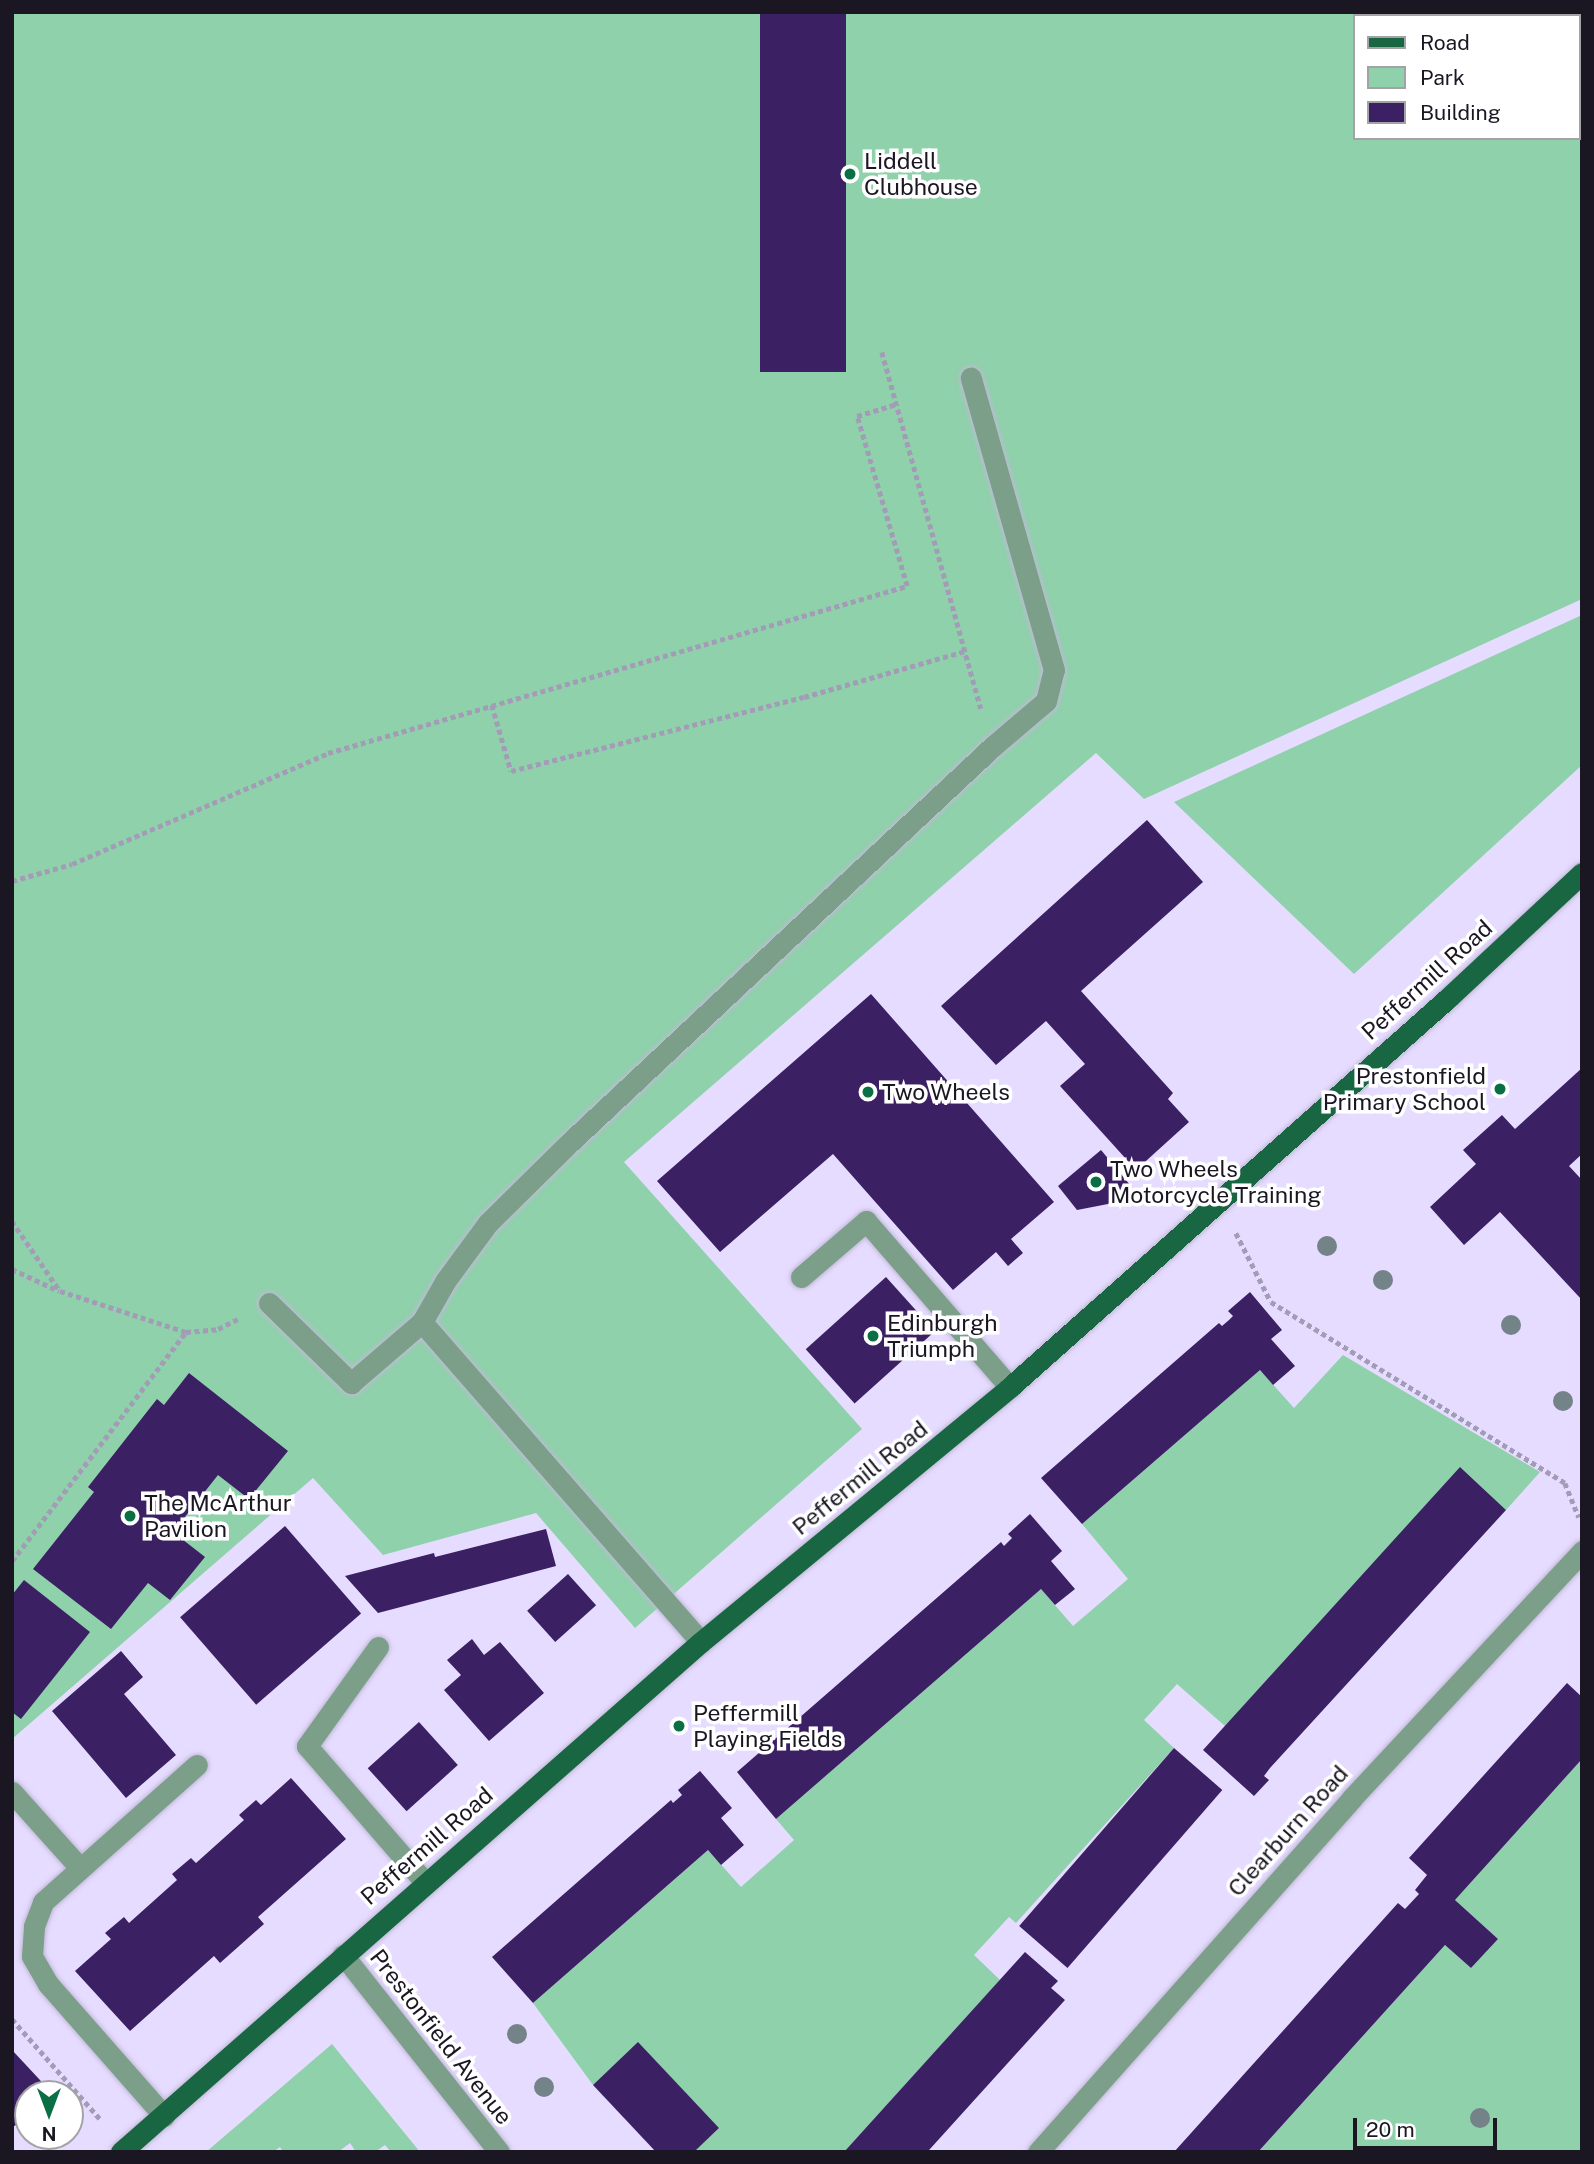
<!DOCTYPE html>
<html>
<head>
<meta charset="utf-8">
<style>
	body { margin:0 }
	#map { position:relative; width:1594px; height:2164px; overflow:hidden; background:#e6dcff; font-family:"Public Sans",sans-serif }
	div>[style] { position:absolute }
	.green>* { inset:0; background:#8fd1ab }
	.building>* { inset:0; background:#3b2063; transform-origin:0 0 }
	.path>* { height:4.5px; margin-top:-2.25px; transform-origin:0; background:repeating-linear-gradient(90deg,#a39cb7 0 5px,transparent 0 8.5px) }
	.roads { filter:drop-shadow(0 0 2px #c1b9d7) drop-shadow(0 0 2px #c1b9d7) }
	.lane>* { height:21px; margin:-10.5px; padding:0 10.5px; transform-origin:10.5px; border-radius:10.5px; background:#7c9f8a }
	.street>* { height:21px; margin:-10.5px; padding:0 10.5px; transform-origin:10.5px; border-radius:10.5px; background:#7c9f8a }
	.primary>* { height:21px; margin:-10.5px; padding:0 10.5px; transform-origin:10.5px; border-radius:10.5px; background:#186642 }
	.trees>* { width:20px; height:20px; margin:-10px; border-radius:50%; background:#738388 }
	.dots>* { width:19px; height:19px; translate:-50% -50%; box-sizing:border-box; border:4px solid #fff; border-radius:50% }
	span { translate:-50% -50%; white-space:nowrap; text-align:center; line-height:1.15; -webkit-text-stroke:7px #fff; paint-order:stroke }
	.poi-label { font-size:23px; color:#1a1723 }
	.left { translate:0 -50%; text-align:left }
	.right { translate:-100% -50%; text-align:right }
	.street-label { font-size:23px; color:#1a1723 }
	.frame { position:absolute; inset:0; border:14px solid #1a1723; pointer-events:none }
	.legend { position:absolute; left:1353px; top:14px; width:228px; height:126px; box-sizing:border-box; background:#fff; border:2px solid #a3a2a7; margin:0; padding:9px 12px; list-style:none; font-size:21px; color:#1a1723 }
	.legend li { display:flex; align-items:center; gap:14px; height:35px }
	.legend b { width:35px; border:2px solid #a3a2a7 }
	.north { position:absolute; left:14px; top:2080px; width:70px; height:70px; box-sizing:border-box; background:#fff; border:2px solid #a3a2a7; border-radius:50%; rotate:180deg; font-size:19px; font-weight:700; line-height:28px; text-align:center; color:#1a1723 }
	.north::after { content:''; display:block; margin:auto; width:24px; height:32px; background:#0a6f45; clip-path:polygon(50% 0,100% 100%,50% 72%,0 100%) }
	.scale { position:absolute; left:1353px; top:2118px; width:144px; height:32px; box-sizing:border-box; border:4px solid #1a1723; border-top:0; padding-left:9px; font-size:21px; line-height:24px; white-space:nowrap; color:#1a1723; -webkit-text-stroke:5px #fff; paint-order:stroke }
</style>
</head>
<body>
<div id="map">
	<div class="green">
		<div style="clip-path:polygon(evenodd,12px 12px,1582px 12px,1582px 599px,1144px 799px,1096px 753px,624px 1162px,862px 1429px,635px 1628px,536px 1513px,383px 1555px,313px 1478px,12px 1739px,12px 12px,1354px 16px,1578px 16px,1578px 138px,1354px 138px,1354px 16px)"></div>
		<div style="clip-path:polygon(1582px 615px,1582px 765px,1354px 974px,1174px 802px)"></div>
		<div style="clip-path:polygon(1343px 1355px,1540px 1472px,1506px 1510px,1461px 1468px,1225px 1726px,1177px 1684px,1144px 1720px,1174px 1748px,1016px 1923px,1009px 1917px,974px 1955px,1000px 1980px,844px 2152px,694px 2152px,719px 2128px,638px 2043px,593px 2085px,533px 2003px,708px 1850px,741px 1887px,794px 1840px,776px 1819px,1041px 1589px,1073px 1626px,1128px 1579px,1082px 1524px,1260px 1370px,1294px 1408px)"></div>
		<div style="clip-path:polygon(1582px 1759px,1582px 2152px,1258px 2152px,1445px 1945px,1471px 1968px,1498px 1939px,1455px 1900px)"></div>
		<div style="clip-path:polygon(332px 2044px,420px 2152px,391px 2152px,385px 2145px,375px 2152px,356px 2152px,350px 2143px,338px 2152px,283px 2152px,280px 2147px,273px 2152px,206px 2152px)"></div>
	</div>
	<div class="building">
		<div style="left:760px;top:12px;width:86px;height:360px"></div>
		<div style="clip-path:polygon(1147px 820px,1203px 882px,1081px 991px,1173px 1093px,1168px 1099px,1189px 1122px,1136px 1170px,1060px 1086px,1085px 1064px,1046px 1021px,996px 1065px,941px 1006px)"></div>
		<div style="clip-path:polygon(871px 994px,1054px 1202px,1011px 1239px,1023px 1253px,1008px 1266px,996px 1252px,953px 1290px,833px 1154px,720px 1252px,657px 1181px)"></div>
		<div style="clip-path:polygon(1582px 1068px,1582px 1154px,1569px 1166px,1582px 1180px,1582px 1300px,1500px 1212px,1464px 1245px,1430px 1207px,1476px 1164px,1463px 1150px,1502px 1115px,1515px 1129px)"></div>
		<div style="clip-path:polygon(1101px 1150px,1130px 1185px,1108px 1204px,1077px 1210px,1058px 1186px)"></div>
		<div style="left:886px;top:1277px;width:73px;height:108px;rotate:48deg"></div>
		<div style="clip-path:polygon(1250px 1292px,1282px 1330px,1271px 1339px,1295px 1366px,1273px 1385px,1260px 1370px,1082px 1524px,1041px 1478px,1219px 1323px,1222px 1326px,1229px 1320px,1233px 1316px,1228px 1311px)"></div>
		<div style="clip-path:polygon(189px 1373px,288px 1451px,249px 1499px,218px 1475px,173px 1532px,205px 1557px,170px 1600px,148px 1583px,111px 1629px,33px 1569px,94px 1492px,88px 1487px,157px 1399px,164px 1405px)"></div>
		<div style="clip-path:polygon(1460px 1467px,1506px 1510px,1270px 1768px,1264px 1776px,1269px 1780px,1254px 1796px,1203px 1750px)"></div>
		<div style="clip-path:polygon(1030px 1514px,1062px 1551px,1051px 1561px,1075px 1589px,1055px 1605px,1041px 1589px,776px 1819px,737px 1772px,1001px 1542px,1004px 1546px,1012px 1538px,1008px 1534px)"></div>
		<div style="left:285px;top:1526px;width:116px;height:139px;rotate:49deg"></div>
		<div style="clip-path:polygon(546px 1529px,556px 1566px,378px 1613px,345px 1576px,434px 1553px,435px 1557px)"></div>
		<div style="left:568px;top:1574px;width:42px;height:55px;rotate:48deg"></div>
		<div style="clip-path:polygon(24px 1580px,90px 1632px,21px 1719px,12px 1712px,12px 1595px)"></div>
		<div style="clip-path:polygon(472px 1639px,484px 1655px,500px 1642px,544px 1693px,489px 1741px,444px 1690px,461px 1675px,447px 1660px)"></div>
		<div style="clip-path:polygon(121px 1651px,143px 1677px,124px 1694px,176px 1755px,126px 1798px,52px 1711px)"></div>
		<div style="clip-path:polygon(1567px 1683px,1582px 1697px,1582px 1759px,1455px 1900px,1498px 1939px,1471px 1968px,1445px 1945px,1258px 2152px,1174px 2152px,1398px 1903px,1405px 1909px,1419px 1894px,1415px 1890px,1427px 1875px,1409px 1858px)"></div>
		<div style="left:419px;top:1722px;width:58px;height:69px;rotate:48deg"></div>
		<div style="left:1174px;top:1748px;width:64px;height:236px;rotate:41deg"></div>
		<div style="clip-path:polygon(700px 1771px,732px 1808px,721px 1818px,744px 1845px,721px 1865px,708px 1850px,533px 2003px,492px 1957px,671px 1800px,673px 1803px,682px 1795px,678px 1790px)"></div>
		<div style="clip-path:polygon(291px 1778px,346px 1839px,258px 1917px,264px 1924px,220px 1963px,214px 1956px,130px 2031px,75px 1971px,111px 1939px,105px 1933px,124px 1917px,129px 1923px,177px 1880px,172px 1874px,191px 1858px,196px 1863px,244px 1820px,239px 1815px,256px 1800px,261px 1805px)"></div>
		<div style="clip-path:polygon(1025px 1952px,1058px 1981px,1051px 1988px,1065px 2000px,930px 2149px,927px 2152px,844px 2152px)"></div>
		<div style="clip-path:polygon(638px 2042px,719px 2128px,694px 2152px,656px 2152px,593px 2085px)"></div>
		<div style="clip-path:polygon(12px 2050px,53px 2094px,28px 2094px,28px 2115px,12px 2128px)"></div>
	</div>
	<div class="path">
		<div style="left:882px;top:352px;width:370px;rotate:74.5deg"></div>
		<div style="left:492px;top:705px;width:69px;rotate:73.9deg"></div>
		<div style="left:511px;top:771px;width:302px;rotate:-14.2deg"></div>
		<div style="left:804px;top:697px;width:168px;rotate:-15.9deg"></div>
		<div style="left:12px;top:881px;width:62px;rotate:-15.8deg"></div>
		<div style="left:72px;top:864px;width:279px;rotate:-23.4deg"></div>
		<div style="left:328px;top:753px;width:603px;rotate:-16.09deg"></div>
		<div style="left:907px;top:586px;width:177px;rotate:-106.4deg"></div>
		<div style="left:857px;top:416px;width:42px;rotate:-16.7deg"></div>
		<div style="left:12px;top:1221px;width:85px;rotate:55.6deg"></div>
		<div style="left:60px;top:1291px;width:133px;rotate:18deg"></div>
		<div style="left:186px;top:1332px;width:32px;rotate:-5deg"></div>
		<div style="left:218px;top:1329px;width:22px;rotate:-27deg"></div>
		<div style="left:1236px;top:1233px;width:77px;rotate:63.1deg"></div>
		<div style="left:1271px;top:1302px;width:345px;rotate:31.6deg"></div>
		<div style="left:1565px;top:1483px;width:37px;rotate:68deg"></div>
		<div style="left:12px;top:1269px;width:52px;rotate:25.1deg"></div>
		<div style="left:12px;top:1561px;width:288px;rotate:-52.8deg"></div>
		<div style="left:12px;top:2019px;width:136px;rotate:48.6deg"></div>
	</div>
	<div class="roads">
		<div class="lane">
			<div style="left:801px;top:1277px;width:86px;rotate:-40.7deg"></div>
			<div style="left:866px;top:1221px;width:220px;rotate:49.1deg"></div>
			<div style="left:269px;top:1303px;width:115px;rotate:44.3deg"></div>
			<div style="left:351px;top:1383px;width:94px;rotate:-40.7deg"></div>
			<div style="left:701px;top:1642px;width:425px;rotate:-131.1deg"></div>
			<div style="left:422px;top:1322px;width:48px;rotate:-60.3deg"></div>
			<div style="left:446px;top:1280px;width:71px;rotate:-53.6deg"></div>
			<div style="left:488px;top:1223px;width:111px;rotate:-44.6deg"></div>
			<div style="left:567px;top:1145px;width:582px;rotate:-43.12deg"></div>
			<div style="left:992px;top:747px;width:71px;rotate:-40.4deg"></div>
			<div style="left:1046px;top:701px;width:32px;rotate:-76deg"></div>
			<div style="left:1054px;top:670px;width:304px;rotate:-105.9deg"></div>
			<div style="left:378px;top:1647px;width:122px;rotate:125.6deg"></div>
			<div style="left:307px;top:1746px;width:180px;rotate:49.1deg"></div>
			<div style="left:12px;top:1792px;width:102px;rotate:48.2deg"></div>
		</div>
		<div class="street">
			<div style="left:343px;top:1955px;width:251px;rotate:51.6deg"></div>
			<div style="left:164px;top:2116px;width:176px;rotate:-131.3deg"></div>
			<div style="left:48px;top:1984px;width:32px;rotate:-120deg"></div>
			<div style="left:32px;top:1956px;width:30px;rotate:-86deg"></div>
			<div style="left:34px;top:1926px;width:26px;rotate:-69deg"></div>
			<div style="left:43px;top:1902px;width:206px;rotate:-41.7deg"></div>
			<div style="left:1038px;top:2152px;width:473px;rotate:-48.4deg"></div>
			<div style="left:1352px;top:1798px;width:338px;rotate:-47deg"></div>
		</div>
		<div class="primary">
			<div style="left:121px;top:2152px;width:772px;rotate:-41.33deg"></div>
			<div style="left:701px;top:1642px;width:401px;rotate:-39.5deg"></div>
			<div style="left:1010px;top:1387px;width:586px;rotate:-41.61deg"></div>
			<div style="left:1448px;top:998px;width:183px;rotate:-43deg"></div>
		</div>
	</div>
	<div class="trees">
		<div style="left:1327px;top:1246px"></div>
		<div style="left:1383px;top:1280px"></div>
		<div style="left:1511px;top:1325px"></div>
		<div style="left:1563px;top:1401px"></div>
		<div style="left:517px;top:2034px"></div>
		<div style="left:544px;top:2087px"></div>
		<div style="left:1480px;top:2118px"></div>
	</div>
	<div class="dots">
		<div style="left:850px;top:174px;background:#0a6f45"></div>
		<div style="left:1500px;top:1089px;background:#0a6f45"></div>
		<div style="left:868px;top:1092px;background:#0a6f45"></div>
		<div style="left:1096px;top:1182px;background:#0a6f45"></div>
		<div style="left:873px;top:1336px;background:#0a6f45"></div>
		<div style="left:130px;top:1516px;background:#0a6f45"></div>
		<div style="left:679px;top:1726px;background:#0a6f45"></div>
	</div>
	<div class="poi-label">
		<span class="left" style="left:864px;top:174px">Liddell<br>Clubhouse</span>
		<span class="right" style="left:1486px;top:1089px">Prestonfield<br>Primary School</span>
		<span class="left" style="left:882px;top:1092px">Two Wheels</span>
		<span class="left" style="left:1110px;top:1182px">Two Wheels<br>Motorcycle Training</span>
		<span class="left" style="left:887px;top:1336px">Edinburgh<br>Triumph</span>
		<span class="left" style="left:144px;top:1516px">The McArthur<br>Pavilion</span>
		<span class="left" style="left:693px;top:1726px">Peffermill<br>Playing Fields</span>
	</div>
	<div class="street-label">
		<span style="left:1427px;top:980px;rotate:-42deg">Peffermill Road</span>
		<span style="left:860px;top:1478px;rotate:-39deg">Peffermill Road</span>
		<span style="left:1288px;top:1831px;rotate:-48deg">Clearburn Road</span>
		<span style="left:427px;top:1846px;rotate:-41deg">Peffermill Road</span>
		<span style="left:441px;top:2037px;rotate:52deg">Prestonfield Avenue</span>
	</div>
	<div class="frame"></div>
	<ul class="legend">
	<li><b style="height:9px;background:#186642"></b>Road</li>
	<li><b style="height:19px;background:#8fd1ab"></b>Park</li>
	<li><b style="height:19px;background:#3b2063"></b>Building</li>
	</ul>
	<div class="north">N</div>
	<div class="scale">20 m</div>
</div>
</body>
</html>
